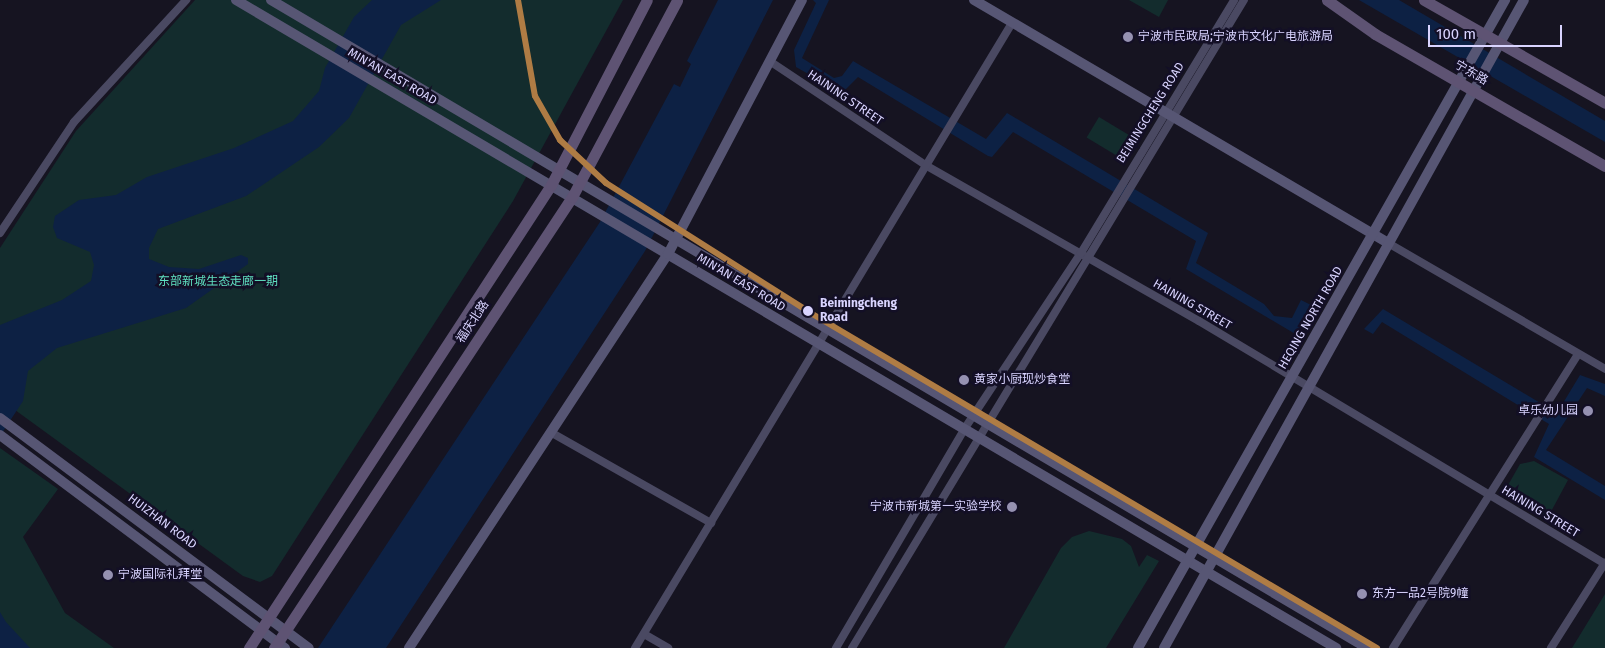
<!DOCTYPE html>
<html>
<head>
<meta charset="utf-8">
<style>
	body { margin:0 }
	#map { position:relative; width:1605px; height:648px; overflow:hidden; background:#161421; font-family:"Fira Sans","Noto Sans SC",sans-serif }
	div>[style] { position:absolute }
	.green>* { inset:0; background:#132c2d; transform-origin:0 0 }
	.water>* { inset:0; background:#0d2144 }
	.street>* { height:8px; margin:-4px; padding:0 4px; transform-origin:4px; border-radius:4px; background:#4a4962 }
	.secondary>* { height:10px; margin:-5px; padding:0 5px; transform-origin:5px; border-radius:5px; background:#575674 }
	.primary>* { height:11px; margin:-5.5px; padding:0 5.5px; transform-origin:5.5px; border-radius:5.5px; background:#5e5373 }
	.metro-1>* { height:6px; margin:-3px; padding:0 3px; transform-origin:3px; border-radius:3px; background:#af7c44 }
	.dots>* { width:14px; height:14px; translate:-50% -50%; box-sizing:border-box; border:2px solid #130f26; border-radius:50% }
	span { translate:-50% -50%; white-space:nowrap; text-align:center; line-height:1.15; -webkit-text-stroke:5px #130f26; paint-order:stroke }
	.poi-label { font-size:12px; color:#d9d4ff }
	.left { translate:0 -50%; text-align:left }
	.right { translate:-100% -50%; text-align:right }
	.street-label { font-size:12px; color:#d9d4ff }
	.park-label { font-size:12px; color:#5fe0c0 }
	.stop-label { font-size:12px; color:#d9d4ff; font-weight:700 }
	.scale { position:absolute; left:1428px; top:25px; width:134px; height:22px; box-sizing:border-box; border:2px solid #d9d4ff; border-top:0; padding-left:6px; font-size:15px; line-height:18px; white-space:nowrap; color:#d9d4ff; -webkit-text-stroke:4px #130f26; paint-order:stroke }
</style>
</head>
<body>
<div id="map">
	<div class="green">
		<div style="clip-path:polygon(195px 0,623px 0,513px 201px,272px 576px,260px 582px,243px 576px,0 399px,0 248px,76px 131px)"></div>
		<div style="clip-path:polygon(1129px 0,1168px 0,1159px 17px)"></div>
		<div style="left:1099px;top:117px;width:45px;height:24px;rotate:31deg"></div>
		<div style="clip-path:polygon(0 448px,58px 489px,23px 537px,65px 613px,114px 648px,0 648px)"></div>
		<div style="clip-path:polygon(1534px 461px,1568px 480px,1547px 519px,1503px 494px,1520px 464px)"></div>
		<div style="clip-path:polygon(1089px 531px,1122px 539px,1131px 546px,1139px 567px,1147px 555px,1159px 561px,1106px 648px,1004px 648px,1061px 548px,1072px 537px)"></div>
		<div style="clip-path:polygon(1605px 594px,1605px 648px,1572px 648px)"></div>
	</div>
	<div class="water">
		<div style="clip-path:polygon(372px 0,441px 0,401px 25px,349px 118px,319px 147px,246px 196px,158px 229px,149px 248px,149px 259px,169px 267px,199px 269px,241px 255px,248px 258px,248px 264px,186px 308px,57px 348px,28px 371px,23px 401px,0 436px,0 325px,62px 300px,91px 281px,94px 265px,90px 252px,57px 238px,53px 227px,55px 216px,79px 200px,116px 195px,147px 177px,234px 148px,293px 121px,319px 91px,325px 68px,354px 17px)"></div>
		<div style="clip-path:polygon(718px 0,773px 0,645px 251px,386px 648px,318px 648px,600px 222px,674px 84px,680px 87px,691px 64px,687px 61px)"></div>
		<div style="clip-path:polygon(813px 0,829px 0,802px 58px,834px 78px,842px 76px,853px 61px,986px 139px,1007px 113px,1208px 233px,1196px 263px,1264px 304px,1274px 316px,1292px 318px,1301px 300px,1313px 306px,1297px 335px,1186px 269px,1196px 241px,1013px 132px,992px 157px,988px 156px,858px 77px,842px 93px,796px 67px,794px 50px,816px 3px)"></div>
		<div style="clip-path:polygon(1359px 0,1399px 0,1605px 121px,1605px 142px)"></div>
		<div style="clip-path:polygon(1383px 309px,1557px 413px,1580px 375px,1605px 384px,1605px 396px,1587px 388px,1546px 450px,1605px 486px,1605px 500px,1534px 457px,1549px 424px,1382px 322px,1373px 334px,1364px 329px)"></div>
		<div style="clip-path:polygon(0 612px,6px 622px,30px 648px,0 648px)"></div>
	</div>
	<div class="street">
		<div style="left:771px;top:62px;width:187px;rotate:33.7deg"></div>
		<div style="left:927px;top:166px;width:313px;rotate:29.7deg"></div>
		<div style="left:1199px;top:321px;width:473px;rotate:30.9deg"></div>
		<div style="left:0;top:233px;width:133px;rotate:-56.3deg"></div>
		<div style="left:74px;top:122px;width:166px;rotate:-47.4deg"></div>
		<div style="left:1388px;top:243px;width:251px;rotate:30.1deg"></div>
		<div style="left:552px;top:433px;width:183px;rotate:29.5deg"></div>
		<div style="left:644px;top:634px;width:28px;rotate:30deg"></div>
		<div style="left:635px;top:648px;width:730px;rotate:-58.9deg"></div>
		<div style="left:836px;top:648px;width:255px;rotate:-59.6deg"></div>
		<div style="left:965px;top:428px;width:210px;rotate:-56.5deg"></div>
		<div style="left:1081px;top:253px;width:296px;rotate:-58.8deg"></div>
		<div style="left:852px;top:648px;width:757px;rotate:-58.83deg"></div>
		<div style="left:1393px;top:648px;width:347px;rotate:-57.8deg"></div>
		<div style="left:1551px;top:648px;width:101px;rotate:-57.6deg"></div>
	</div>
	<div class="secondary">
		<div style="left:236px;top:0;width:1277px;rotate:30.5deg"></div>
		<div style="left:271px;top:0;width:1273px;rotate:30.59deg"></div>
		<div style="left:974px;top:0;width:480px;rotate:30.4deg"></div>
		<div style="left:0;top:418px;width:385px;rotate:36.7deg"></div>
		<div style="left:0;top:435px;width:356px;rotate:36.8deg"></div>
		<div style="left:409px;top:648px;width:472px;rotate:-56.7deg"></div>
		<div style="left:668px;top:254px;width:287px;rotate:-62.2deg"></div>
		<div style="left:1138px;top:648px;width:745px;rotate:-60.47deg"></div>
		<div style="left:1164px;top:648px;width:741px;rotate:-60.95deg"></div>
	</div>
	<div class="primary">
		<div style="left:1327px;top:0;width:59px;rotate:35.3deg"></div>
		<div style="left:1375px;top:34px;width:265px;rotate:29.9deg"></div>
		<div style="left:1424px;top:0;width:208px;rotate:29.6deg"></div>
		<div style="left:249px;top:648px;width:553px;rotate:-56.88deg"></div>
		<div style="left:551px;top:185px;width:208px;rotate:-62.6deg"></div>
		<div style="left:274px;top:648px;width:541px;rotate:-56.55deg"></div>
		<div style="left:572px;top:197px;width:223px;rotate:-61.9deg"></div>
	</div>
	<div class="metro-1">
		<div style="left:518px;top:0;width:97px;rotate:80deg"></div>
		<div style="left:535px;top:96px;width:51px;rotate:60.4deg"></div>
		<div style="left:560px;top:140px;width:63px;rotate:43.1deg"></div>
		<div style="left:606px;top:183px;width:241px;rotate:32.4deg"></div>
		<div style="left:809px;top:312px;width:660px;rotate:30.61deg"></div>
	</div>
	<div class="dots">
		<div style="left:1128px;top:37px;background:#9591b1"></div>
		<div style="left:808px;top:311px;background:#d9d4ff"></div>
		<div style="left:964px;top:380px;background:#9591b1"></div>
		<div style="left:1588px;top:411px;background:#9591b1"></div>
		<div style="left:1012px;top:507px;background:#9591b1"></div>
		<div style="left:108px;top:575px;background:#9591b1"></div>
		<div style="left:1362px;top:594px;background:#9591b1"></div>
	</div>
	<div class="poi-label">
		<span class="left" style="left:1138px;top:37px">宁波市民政局;宁波市文化广电旅游局</span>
		<span class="left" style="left:974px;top:380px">黄家小厨现炒食堂</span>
		<span class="right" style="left:1578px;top:411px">卓乐幼儿园</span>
		<span class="right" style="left:1002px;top:507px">宁波市新城第一实验学校</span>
		<span class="left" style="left:118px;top:575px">宁波国际礼拜堂</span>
		<span class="left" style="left:1372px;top:594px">东方一品2号院9幢</span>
	</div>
	<div class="street-label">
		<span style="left:1471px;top:73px;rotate:30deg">宁东路</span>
		<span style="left:392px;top:77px;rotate:30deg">MIN'AN EAST ROAD</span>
		<span style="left:845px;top:98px;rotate:34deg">HAINING STREET</span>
		<span style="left:1151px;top:113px;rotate:-58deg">BEIMINGCHENG ROAD</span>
		<span style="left:741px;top:283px;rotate:31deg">MIN'AN EAST ROAD</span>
		<span style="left:1192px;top:305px;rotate:30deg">HAINING STREET</span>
		<span style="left:1311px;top:318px;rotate:-60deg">HEQING NORTH ROAD</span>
		<span style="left:473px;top:322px;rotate:-57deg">福庆北路</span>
		<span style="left:1540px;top:512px;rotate:31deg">HAINING STREET</span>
		<span style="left:162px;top:522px;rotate:37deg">HUIZHAN ROAD</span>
	</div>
	<div class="park-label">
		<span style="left:218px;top:282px">东部新城生态走廊一期</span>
	</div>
	<div class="stop-label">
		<span class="left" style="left:820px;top:311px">Beimingcheng<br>Road</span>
	</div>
	<div class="scale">100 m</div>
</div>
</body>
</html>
